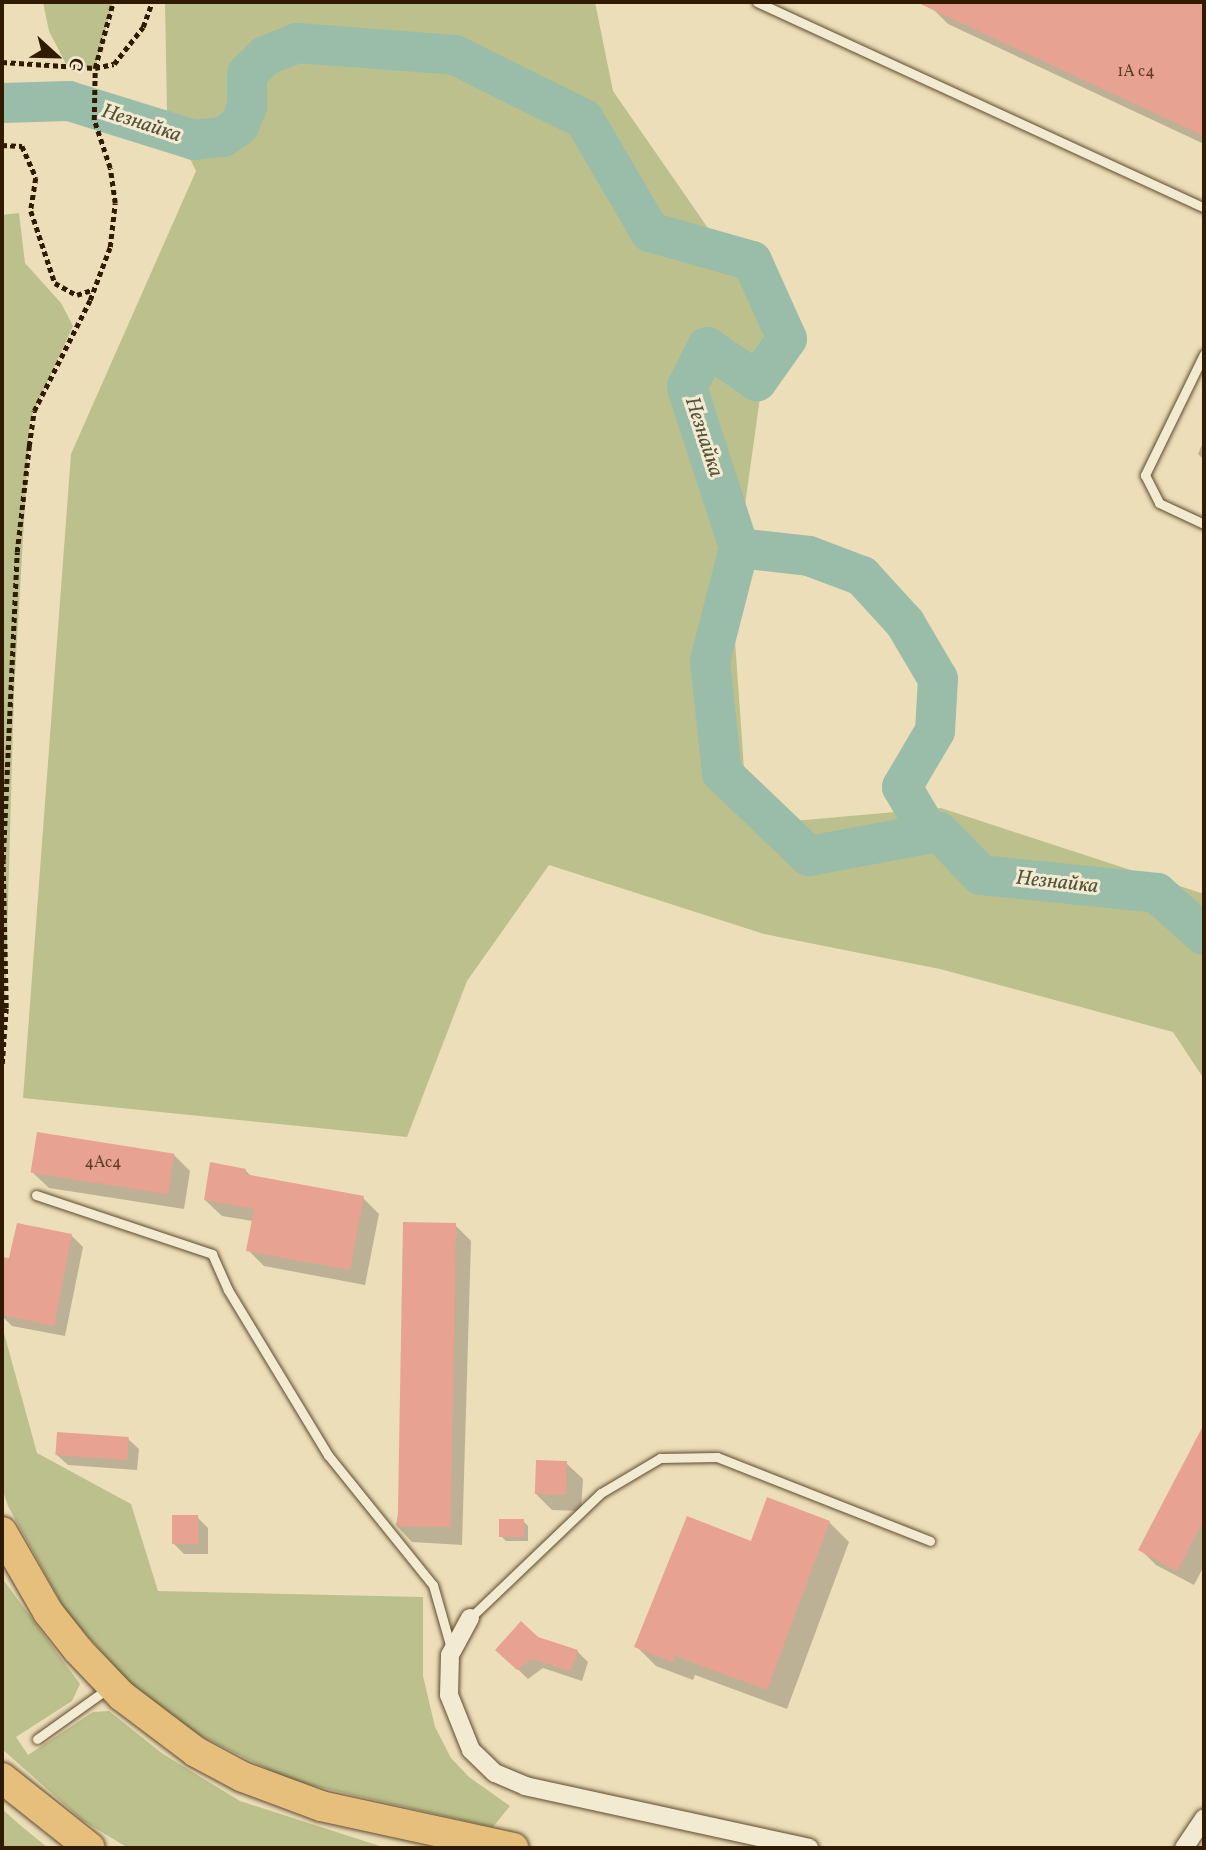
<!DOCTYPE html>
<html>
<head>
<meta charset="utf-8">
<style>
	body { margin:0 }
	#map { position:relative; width:1206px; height:1850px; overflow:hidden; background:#ecdeb9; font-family:Vollkorn,serif }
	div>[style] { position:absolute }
	.green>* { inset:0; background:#bcc08c }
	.shadow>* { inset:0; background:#0003 }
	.river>* { height:40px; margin:-20px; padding:0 20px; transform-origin:20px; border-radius:20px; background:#9abda9 }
	.building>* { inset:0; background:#e8a292; transform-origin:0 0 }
	.path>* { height:4.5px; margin-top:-2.25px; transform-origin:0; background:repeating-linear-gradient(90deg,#301a00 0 5px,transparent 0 8.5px) }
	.roads { filter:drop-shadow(0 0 2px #5f4b2e) drop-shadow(0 0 2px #5f4b2e) }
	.service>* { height:9px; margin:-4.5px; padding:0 4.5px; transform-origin:4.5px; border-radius:4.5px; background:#f3ead2 }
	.minor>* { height:18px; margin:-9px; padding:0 9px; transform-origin:9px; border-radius:9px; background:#f3ead2 }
	.primary>* { height:30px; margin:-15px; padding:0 15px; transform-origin:15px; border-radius:15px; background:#e6bf7c }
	span { translate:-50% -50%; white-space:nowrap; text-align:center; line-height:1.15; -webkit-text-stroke:6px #f3ead2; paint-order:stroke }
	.number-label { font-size:16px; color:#5e3c24 }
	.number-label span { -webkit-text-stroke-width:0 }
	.water-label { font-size:21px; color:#55533b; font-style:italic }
	.frame { position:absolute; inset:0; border:4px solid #301a00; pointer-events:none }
	.north { position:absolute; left:21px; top:21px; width:70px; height:70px; -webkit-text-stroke:5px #f3ead2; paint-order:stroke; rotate:112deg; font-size:19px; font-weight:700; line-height:28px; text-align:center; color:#301a00 }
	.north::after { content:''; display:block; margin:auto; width:24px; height:32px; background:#301a00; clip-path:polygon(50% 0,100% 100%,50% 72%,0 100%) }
</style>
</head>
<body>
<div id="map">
	<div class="green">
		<div style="clip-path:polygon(43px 2px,113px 2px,95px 68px,66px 64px,49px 31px)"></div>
		<div style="clip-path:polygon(165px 2px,595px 2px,613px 91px,771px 319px,732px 598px,748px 825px,941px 808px,1204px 894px,1204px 1079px,1173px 1032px,940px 969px,764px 934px,549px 865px,467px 981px,407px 1137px,23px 1098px,71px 454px,196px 171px,167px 112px)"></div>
		<div style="clip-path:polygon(19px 213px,25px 263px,61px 303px,73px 326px,30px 420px,14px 691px,2px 1114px,2px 215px)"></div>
		<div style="clip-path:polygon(2px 1326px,37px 1453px,131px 1504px,158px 1591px,423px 1597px,423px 1676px,435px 1727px,451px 1758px,469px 1777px,510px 1806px,493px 1827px,292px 1781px,193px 1732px,128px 1681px,67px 1613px,8px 1506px,2px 1488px)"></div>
		<div style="clip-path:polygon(2px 1578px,80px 1684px,72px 1701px,16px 1737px,28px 1755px,93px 1712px,109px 1711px,163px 1754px,240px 1801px,386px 1848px,128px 1848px,82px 1820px,2px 1749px)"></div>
		<div style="clip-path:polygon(2px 1809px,20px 1825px,48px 1848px,2px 1848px)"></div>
	</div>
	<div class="shadow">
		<div style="clip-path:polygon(935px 2px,1204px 2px,1204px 144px,948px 24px,932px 8px)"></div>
		<div style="clip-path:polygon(1204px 440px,1204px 460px,1198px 454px)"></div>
		<div style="clip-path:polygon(174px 1155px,190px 1171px,184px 1209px,49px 1188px,32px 1172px)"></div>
		<div style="clip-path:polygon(245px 1170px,252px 1177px,363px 1198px,379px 1214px,365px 1285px,264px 1266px,248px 1250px,253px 1221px,222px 1216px,205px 1200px)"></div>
		<div style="clip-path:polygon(455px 1225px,471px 1241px,462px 1545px,412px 1542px,396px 1525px)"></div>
		<div style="clip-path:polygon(71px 1235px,83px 1247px,65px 1336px,12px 1326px,2px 1316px,2px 1259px,11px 1260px)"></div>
		<div style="clip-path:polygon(128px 1439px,139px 1449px,137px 1470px,68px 1465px,57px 1455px)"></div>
		<div style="clip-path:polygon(1197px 1442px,1204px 1446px,1204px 1566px,1194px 1585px,1156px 1565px,1140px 1549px)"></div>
		<div style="clip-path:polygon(566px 1463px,583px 1479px,581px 1511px,552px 1510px,536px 1494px)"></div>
		<div style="clip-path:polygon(197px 1517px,208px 1528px,208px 1554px,184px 1554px,174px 1544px)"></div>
		<div style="clip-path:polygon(523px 1521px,528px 1526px,528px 1541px,506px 1541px,501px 1536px)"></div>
		<div style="clip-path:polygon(829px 1522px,849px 1542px,787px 1709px,695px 1675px,693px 1680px,656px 1666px,636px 1646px,752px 1543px)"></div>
		<div style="clip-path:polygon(537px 1638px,577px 1651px,588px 1662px,582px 1681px,543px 1668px,528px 1679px,498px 1650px)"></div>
	</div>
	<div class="river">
		<div style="left:2px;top:103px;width:67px;rotate:-1.7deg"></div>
		<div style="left:69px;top:101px;width:131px;rotate:17.3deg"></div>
		<div style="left:194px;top:140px;width:29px;rotate:-6deg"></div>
		<div style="left:223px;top:137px;width:19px;rotate:-35deg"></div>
		<div style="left:239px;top:126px;width:22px;rotate:-68deg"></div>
		<div style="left:247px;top:106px;width:32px;rotate:-90deg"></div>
		<div style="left:247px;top:74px;width:25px;rotate:-45deg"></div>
		<div style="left:265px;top:56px;width:35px;rotate:-22deg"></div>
		<div style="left:297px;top:43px;width:158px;rotate:4.3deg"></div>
		<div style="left:455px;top:55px;width:144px;rotate:26.4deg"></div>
		<div style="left:584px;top:119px;width:131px;rotate:59.7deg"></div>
		<div style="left:650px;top:232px;width:106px;rotate:15.9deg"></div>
		<div style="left:752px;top:261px;width:85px;rotate:65.8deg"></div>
		<div style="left:787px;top:339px;width:52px;rotate:125.5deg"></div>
		<div style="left:757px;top:381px;width:60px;rotate:-145.8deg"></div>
		<div style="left:707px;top:347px;width:45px;rotate:116.6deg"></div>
		<div style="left:687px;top:387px;width:169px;rotate:72.1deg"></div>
		<div style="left:739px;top:548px;width:117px;rotate:104.4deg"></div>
		<div style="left:710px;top:661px;width:113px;rotate:83.9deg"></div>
		<div style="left:722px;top:773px;width:120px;rotate:43.7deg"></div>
		<div style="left:809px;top:856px;width:132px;rotate:-10.5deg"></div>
		<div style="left:939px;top:832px;width:60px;rotate:45.7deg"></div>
		<div style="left:981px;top:875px;width:177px;rotate:5.8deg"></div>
		<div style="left:1157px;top:893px;width:63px;rotate:41.8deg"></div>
		<div style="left:739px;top:548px;width:70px;rotate:6.5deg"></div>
		<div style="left:809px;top:556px;width:57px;rotate:20.7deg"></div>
		<div style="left:862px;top:576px;width:64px;rotate:47.5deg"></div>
		<div style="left:905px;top:623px;width:65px;rotate:59.5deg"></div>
		<div style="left:938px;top:679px;width:52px;rotate:93.3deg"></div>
		<div style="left:935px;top:731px;width:65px;rotate:120.5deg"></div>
		<div style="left:902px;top:787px;width:53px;rotate:59.6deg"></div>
	</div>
	<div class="building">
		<div style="clip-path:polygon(916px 2px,1204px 2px,1204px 136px)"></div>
		<div style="left:37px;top:1132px;width:139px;height:41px;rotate:9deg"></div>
		<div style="clip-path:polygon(210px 1162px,246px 1169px,245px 1174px,364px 1196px,350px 1270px,246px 1251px,254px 1209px,204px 1200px)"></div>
		<div style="left:403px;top:1222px;width:53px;height:304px;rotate:1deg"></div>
		<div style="clip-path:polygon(17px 1223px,72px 1234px,54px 1326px,2px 1315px,2px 1257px,9px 1258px)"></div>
		<div style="clip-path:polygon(1204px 1424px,1204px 1520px,1177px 1571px,1138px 1550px)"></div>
		<div style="left:57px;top:1432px;width:72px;height:23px;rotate:4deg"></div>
		<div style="left:536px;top:1460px;width:31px;height:34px;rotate:2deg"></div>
		<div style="clip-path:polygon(767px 1497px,830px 1521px,767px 1690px,675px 1656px,673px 1662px,634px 1647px,687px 1516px,751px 1541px)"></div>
		<div style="left:172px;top:1515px;width:26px;height:29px"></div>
		<div style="left:499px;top:1519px;width:25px;height:18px"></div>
		<div style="clip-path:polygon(521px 1621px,538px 1637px,578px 1650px,571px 1671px,532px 1659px,517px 1670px,495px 1650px)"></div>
	</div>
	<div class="path">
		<div style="left:2px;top:62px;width:93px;rotate:3.7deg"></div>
		<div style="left:95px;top:68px;width:68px;rotate:-74.7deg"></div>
		<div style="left:2px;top:145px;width:20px;rotate:3deg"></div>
		<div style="left:22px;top:146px;width:35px;rotate:66deg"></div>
		<div style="left:36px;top:178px;width:33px;rotate:99deg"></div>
		<div style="left:31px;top:211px;width:76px;rotate:71.6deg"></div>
		<div style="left:55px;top:283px;width:25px;rotate:29deg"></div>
		<div style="left:77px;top:295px;width:18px;rotate:-19deg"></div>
		<div style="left:2px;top:1064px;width:56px;rotate:-85.9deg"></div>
		<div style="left:6px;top:1008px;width:148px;rotate:-91.2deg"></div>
		<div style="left:3px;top:860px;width:308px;rotate:-87.4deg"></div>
		<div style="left:17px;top:552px;width:107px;rotate:-83.5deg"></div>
		<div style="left:29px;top:446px;width:35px;rotate:-82deg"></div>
		<div style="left:34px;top:411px;width:124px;rotate:-63.2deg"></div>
		<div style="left:90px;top:300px;width:57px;rotate:-69.3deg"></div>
		<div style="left:110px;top:247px;width:44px;rotate:-83.5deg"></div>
		<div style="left:115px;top:203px;width:35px;rotate:-98deg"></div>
		<div style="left:110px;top:168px;width:51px;rotate:-108.4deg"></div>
		<div style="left:94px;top:120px;width:52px;rotate:-88.9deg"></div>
		<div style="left:95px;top:68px;width:19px;rotate:-12deg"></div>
		<div style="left:114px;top:64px;width:47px;rotate:-51.9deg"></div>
		<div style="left:143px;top:27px;width:27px;rotate:-70deg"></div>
	</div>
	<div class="roads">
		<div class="service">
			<div style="left:757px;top:2px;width:492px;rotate:24.7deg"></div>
			<div style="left:1204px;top:354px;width:135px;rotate:116deg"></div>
			<div style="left:1145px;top:475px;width:31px;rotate:63deg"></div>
			<div style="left:1159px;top:503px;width:50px;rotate:25deg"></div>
			<div style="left:36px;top:1195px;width:186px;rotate:18.5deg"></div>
			<div style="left:212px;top:1254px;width:39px;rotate:66deg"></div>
			<div style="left:228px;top:1290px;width:193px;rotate:58.8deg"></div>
			<div style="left:328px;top:1455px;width:167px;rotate:51.1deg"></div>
			<div style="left:433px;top:1585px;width:66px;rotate:74.1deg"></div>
			<div style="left:470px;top:1618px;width:181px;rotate:-43.7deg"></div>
			<div style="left:601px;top:1493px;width:69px;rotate:-30.7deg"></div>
			<div style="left:660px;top:1458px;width:57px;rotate:-1deg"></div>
			<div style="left:717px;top:1457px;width:229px;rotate:21.5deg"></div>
			<div style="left:37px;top:1739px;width:86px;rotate:-35.5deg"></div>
		</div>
		<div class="minor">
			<div style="left:470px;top:1618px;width:42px;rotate:118.4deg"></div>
			<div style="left:450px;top:1655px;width:40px;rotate:91.4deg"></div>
			<div style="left:449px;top:1695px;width:59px;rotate:68.2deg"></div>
			<div style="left:471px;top:1750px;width:33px;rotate:44deg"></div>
			<div style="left:495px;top:1773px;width:33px;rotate:23deg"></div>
			<div style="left:525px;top:1786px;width:291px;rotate:12.3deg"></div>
			<div style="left:1184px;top:1848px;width:36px;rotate:-56deg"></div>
		</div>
		<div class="primary">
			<div style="left:2px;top:1532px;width:92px;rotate:60.1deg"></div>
			<div style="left:48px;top:1612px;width:48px;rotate:51.7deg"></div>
			<div style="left:78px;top:1650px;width:64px;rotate:46.3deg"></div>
			<div style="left:122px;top:1696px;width:93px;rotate:37.1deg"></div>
			<div style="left:196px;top:1752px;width:53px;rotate:28deg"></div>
			<div style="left:243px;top:1777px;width:83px;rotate:20.4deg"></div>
			<div style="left:321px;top:1806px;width:197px;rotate:12.3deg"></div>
			<div style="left:2px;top:1778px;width:112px;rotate:38.5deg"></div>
		</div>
	</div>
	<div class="number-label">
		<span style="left:1136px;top:72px">1А с4</span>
		<span style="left:103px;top:1163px">4Ас4</span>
	</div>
	<div class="water-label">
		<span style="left:141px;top:124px;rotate:18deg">Незнайка</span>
		<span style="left:703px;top:437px;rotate:72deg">Незнайка</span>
		<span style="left:1057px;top:883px;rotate:6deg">Незнайка</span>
	</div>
	<div class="frame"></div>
	<div class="north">С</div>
</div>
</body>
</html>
